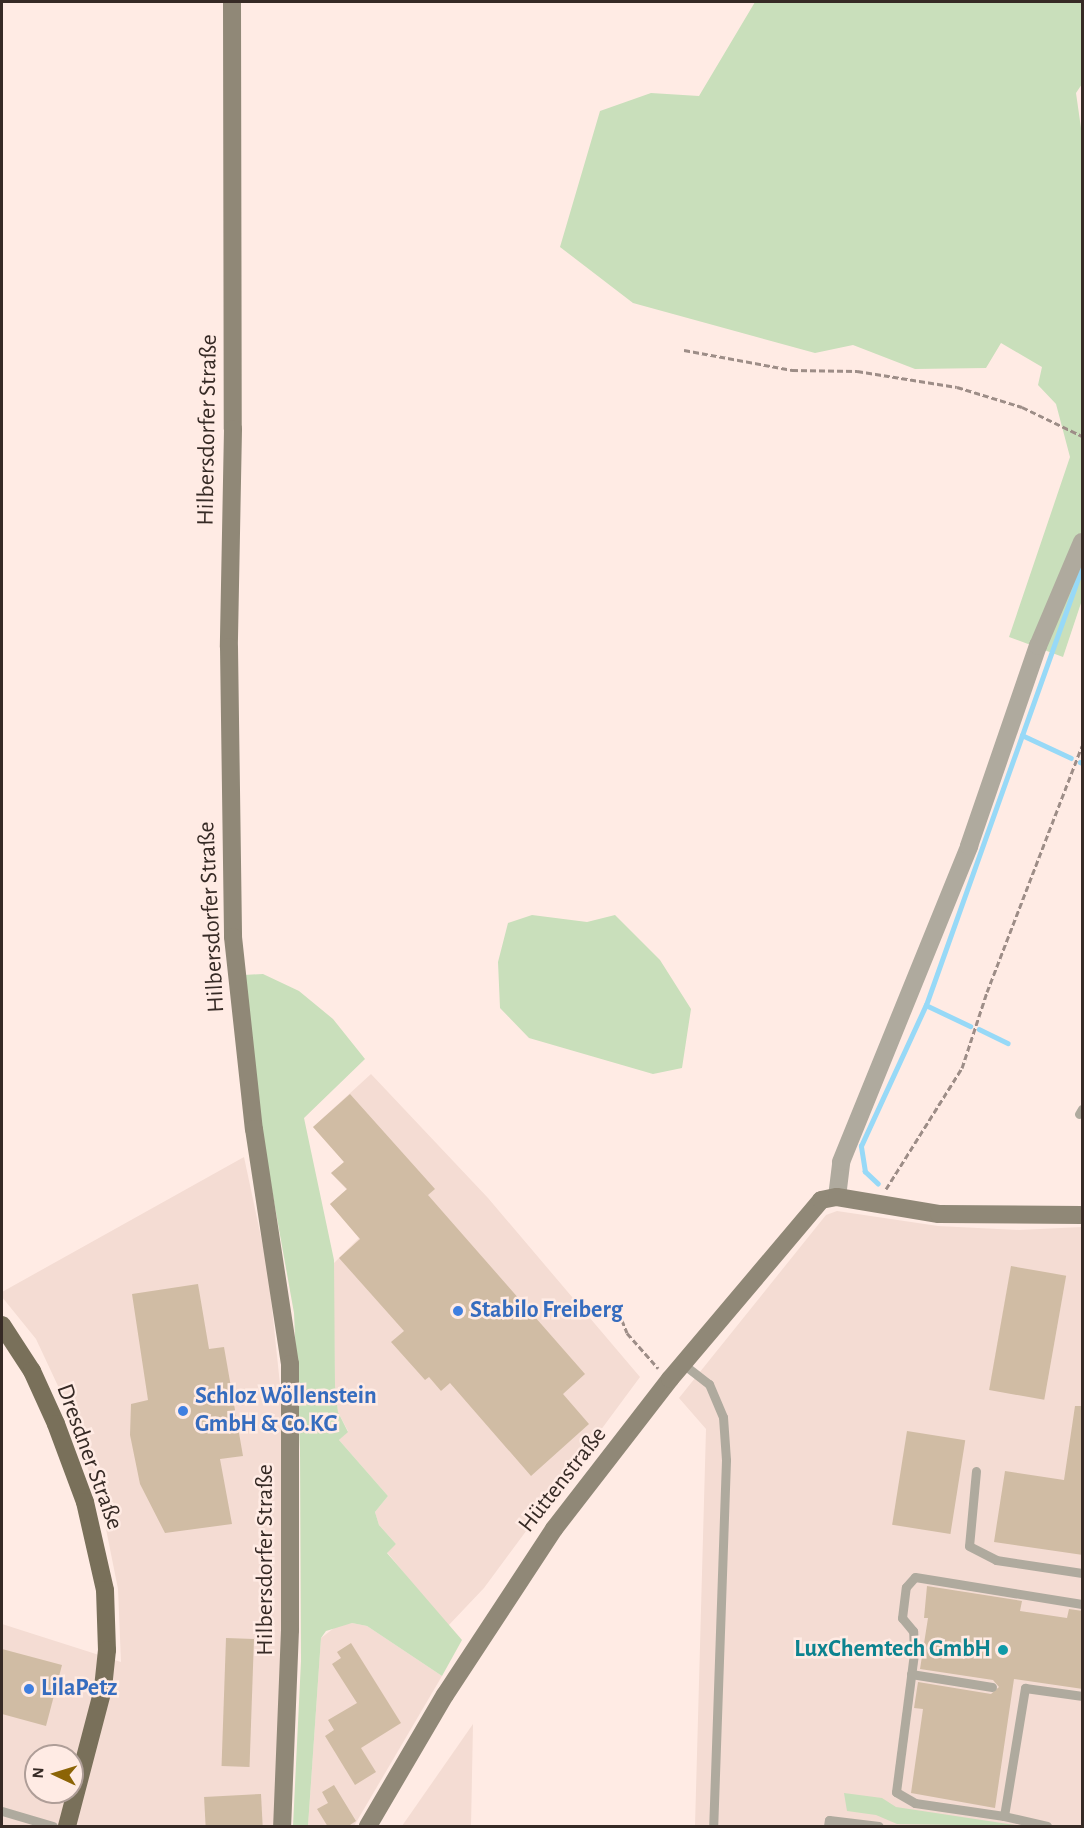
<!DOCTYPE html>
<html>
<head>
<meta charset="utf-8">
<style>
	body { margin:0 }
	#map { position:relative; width:1084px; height:1828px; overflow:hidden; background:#ffebe4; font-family:"Alegreya Sans",sans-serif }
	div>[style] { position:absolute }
	.built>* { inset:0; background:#f4dcd3 }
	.green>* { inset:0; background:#c9dfbb }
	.stream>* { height:4.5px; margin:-2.25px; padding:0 2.25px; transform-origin:2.25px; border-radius:2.25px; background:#97d9f7 }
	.building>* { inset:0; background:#d0bca4; transform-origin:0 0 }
	.path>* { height:3px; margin-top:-1.5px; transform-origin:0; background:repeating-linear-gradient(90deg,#9d8d87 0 6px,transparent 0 9px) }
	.lane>* { height:9px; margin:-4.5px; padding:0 4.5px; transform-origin:4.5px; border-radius:4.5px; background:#afaa9e }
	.street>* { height:18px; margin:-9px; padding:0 9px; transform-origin:9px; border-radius:9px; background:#afaa9e }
	.secondary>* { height:18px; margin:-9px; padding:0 9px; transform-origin:9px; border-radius:9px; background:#908877 }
	.primary>* { height:18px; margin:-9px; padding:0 9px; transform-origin:9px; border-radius:9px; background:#79705a }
	.dots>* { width:16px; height:16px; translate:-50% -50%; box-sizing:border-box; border:3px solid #ffebe4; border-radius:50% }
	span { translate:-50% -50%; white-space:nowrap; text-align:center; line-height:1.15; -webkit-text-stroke:5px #ffebe4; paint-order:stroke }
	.street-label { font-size:24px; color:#362a25 }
	.shop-label { font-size:24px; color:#366cbe; font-weight:700 }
	.left { translate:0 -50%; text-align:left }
	.culture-label { font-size:24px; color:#0d838f; font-weight:700 }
	.right { translate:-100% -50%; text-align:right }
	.frame { position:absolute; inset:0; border:3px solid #362a25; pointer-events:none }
	.north { position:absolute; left:24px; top:1744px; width:60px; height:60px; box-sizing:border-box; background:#ffebe4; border:2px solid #af9e98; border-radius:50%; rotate:274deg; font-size:16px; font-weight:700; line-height:24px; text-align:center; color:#362a25 }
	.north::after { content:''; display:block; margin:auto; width:21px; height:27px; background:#8c6406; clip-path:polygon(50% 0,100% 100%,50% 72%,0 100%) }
</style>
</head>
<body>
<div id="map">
	<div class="built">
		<div style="clip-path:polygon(371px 1074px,488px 1198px,640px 1377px,484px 1588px,447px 1627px,387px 1552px,396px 1544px,379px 1525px,375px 1512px,388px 1496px,339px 1440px,348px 1431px,338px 1412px,335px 1385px,333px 1264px,359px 1238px,330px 1204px,347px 1190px,331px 1173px,344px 1162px,313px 1127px)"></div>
		<div style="clip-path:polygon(evenodd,244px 1157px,268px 1270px,281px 1394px,285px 1507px,276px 1826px,2px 1826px,2px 1624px,121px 1662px,118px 1589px,103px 1514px,65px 1401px,36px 1339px,2px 1297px,2px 1292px,244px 1157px,36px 1756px,72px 1756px,72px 1792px,36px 1792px,36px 1756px)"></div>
		<div style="clip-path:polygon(837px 1211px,938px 1226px,1019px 1230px,1082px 1227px,1082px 1826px,695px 1826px,706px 1429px,679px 1398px,826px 1215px)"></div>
		<div style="clip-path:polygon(352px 1623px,367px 1626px,442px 1676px,354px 1826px,308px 1826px,321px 1638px,338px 1625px)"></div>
		<div style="clip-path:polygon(473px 1724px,471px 1826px,402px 1826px)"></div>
	</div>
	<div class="green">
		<div style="clip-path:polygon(755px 2px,1082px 2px,1082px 84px,1076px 93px,1082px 135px,1082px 600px,1063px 657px,1009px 637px,1070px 457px,1056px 404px,1038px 385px,1042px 367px,1001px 343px,986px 368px,915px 369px,853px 345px,815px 353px,633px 303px,560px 247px,600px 111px,651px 93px,699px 96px)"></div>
		<div style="clip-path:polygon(532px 915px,587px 922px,615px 915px,660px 960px,691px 1009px,682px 1068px,653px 1074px,529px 1038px,500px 1008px,498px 962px,508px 923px)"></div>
		<div style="clip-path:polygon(263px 974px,299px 991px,333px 1019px,365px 1059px,304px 1118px,334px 1260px,335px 1385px,338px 1412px,348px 1432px,339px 1440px,388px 1496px,375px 1512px,379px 1525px,396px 1544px,387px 1553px,462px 1640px,442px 1676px,367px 1626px,352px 1623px,326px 1631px,321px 1638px,308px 1826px,293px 1826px,301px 1661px,300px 1451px,294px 1313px,263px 1140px,244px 975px)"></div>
		<div style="clip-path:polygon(844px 1793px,882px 1798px,896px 1807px,1021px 1826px,897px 1824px,876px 1815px,847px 1811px)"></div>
	</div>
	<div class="stream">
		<div style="left:1022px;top:735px;width:54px;rotate:25.1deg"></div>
		<div style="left:1080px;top:762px;width:2px;rotate:27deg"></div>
		<div style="left:926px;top:1005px;width:49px;rotate:25.5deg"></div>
		<div style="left:979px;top:1029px;width:32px;rotate:26deg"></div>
		<div style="left:878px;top:1184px;width:18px;rotate:-137deg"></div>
		<div style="left:865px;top:1172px;width:26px;rotate:-99deg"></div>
		<div style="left:861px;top:1146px;width:155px;rotate:-65.3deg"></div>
		<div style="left:926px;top:1005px;width:464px;rotate:-70.4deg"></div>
	</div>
	<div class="building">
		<div style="clip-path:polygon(350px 1094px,435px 1189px,428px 1195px,585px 1374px,563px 1394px,589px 1424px,531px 1476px,450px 1383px,441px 1391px,429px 1377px,425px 1380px,391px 1342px,404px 1331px,339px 1258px,360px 1239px,330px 1204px,347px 1189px,331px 1173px,344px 1162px,313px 1127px)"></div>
		<div style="left:1011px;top:1266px;width:56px;height:126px;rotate:10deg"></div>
		<div style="clip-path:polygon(198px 1284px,209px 1349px,224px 1347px,243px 1456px,220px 1459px,232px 1524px,165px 1533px,140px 1484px,130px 1435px,131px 1404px,148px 1400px,132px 1294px)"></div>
		<div style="clip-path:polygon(1075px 1406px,1083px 1406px,1083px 1555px,994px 1542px,1005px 1471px,1064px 1480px)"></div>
		<div style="left:907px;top:1431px;width:59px;height:95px;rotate:9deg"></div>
		<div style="clip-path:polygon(927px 1586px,1022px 1601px,1020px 1611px,1067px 1618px,1069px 1609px,1083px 1611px,1083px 1689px,1014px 1679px,995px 1808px,911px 1793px,923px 1709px,914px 1708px,918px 1682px,991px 1694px,999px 1687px,993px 1680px,920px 1669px,928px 1618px,924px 1618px)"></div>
		<div style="left:226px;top:1638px;width:28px;height:128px;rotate:2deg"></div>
		<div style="clip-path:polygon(351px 1643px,401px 1723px,361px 1748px,376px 1772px,355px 1785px,325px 1736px,334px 1730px,328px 1720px,357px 1703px,332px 1664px,341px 1658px,337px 1652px)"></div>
		<div style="clip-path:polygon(2px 1649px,62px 1665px,46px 1726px,2px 1714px)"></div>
		<div style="clip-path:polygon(334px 1785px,356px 1821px,347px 1827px,328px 1827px,317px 1809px,328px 1803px,322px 1792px)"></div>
		<div style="left:261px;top:1794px;width:33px;height:57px;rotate:87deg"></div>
	</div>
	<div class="path">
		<div style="left:684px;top:350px;width:110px;rotate:10.5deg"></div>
		<div style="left:792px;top:370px;width:65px;rotate:0.9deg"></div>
		<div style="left:857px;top:371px;width:101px;rotate:9.1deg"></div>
		<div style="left:957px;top:387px;width:68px;rotate:17.1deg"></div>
		<div style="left:1022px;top:407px;width:67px;rotate:25.8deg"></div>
		<div style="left:886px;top:1189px;width:143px;rotate:-57.9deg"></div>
		<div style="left:962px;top:1068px;width:80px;rotate:-71.8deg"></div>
		<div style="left:987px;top:992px;width:264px;rotate:-68.9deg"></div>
		<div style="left:615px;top:1303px;width:32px;rotate:68deg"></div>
		<div style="left:627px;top:1333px;width:47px;rotate:48.5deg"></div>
	</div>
	<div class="lane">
		<div style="left:1079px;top:1114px;width:6px;rotate:-59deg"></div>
		<div style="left:683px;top:1364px;width:33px;rotate:38deg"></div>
		<div style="left:709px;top:1384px;width:36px;rotate:67deg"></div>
		<div style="left:723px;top:1417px;width:43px;rotate:86deg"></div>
		<div style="left:726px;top:1460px;width:366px;rotate:92deg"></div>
		<div style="left:976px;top:1471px;width:75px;rotate:95.3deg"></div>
		<div style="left:969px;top:1546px;width:30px;rotate:27deg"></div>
		<div style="left:996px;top:1560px;width:87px;rotate:8.6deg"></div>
		<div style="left:911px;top:1674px;width:82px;rotate:9.1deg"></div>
		<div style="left:2px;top:1811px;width:53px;rotate:16.4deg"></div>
		<div style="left:1004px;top:1816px;width:90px;rotate:-171.7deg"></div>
		<div style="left:915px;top:1803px;width:22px;rotate:-150deg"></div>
		<div style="left:896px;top:1792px;width:139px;rotate:-82.6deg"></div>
		<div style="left:914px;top:1654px;width:23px;rotate:-92deg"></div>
		<div style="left:913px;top:1631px;width:17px;rotate:-130deg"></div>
		<div style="left:902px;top:1618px;width:31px;rotate:-83deg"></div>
		<div style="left:906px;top:1587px;width:13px;rotate:-48deg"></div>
		<div style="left:915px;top:1577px;width:169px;rotate:9.2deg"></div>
		<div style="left:828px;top:1826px;width:6px;rotate:-81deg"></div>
		<div style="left:829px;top:1820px;width:50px;rotate:6.8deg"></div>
		<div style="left:1047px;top:1826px;width:44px;rotate:-166.9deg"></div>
		<div style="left:1004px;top:1816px;width:130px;rotate:-80.7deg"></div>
		<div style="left:1025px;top:1688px;width:58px;rotate:8deg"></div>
	</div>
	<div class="street">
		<div style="left:837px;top:1197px;width:35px;rotate:-83deg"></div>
		<div style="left:841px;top:1162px;width:341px;rotate:-67.9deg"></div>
		<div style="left:969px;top:846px;width:212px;rotate:-71deg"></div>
		<div style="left:1038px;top:646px;width:113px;rotate:-67.1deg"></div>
	</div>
	<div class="secondary">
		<div style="left:232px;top:2px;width:427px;rotate:89.9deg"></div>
		<div style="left:233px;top:429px;width:218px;rotate:91.1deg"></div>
		<div style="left:229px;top:647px;width:290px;rotate:89.2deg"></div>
		<div style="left:233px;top:937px;width:193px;rotate:83.8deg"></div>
		<div style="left:254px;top:1129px;width:238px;rotate:81.3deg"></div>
		<div style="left:290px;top:1364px;width:266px;rotate:90deg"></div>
		<div style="left:290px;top:1630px;width:196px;rotate:92.3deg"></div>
		<div style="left:368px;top:1826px;width:152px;rotate:-59.6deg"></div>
		<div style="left:445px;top:1695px;width:199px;rotate:-56.7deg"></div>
		<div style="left:554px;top:1529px;width:190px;rotate:-52.3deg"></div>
		<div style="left:670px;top:1379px;width:234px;rotate:-49.8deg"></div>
		<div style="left:821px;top:1200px;width:16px;rotate:-11deg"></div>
		<div style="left:837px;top:1197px;width:103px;rotate:9.5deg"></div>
		<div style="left:939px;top:1214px;width:143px;rotate:0.4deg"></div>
	</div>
	<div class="primary">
		<div style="left:2px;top:1325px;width:55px;rotate:56.9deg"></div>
		<div style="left:32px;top:1371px;width:58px;rotate:65.6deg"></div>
		<div style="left:56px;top:1424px;width:83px;rotate:69.6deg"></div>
		<div style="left:85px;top:1502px;width:90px;rotate:77.2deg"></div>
		<div style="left:105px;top:1590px;width:60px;rotate:88.1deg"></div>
		<div style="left:107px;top:1650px;width:39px;rotate:96deg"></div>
		<div style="left:103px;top:1689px;width:142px;rotate:104.7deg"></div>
	</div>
	<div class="dots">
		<div style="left:458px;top:1311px;background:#3f7fe0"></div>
		<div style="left:183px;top:1411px;background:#3f7fe0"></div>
		<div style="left:1003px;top:1650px;background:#0f9aa8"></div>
		<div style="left:29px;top:1689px;background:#3f7fe0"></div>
	</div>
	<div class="street-label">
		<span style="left:208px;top:430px;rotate:-89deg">Hilbersdorfer Straße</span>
		<span style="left:212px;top:917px;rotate:-93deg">Hilbersdorfer Straße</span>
		<span style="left:89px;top:1457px;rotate:70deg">Dresdner Straße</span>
		<span style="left:563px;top:1480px;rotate:-52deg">Hüttenstraße</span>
		<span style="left:266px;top:1560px;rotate:-90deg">Hilbersdorfer Straße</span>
	</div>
	<div class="shop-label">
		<span class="left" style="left:470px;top:1311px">Stabilo Freiberg</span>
		<span class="left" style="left:195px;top:1411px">Schloz Wöllenstein<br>GmbH &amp; Co.KG</span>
		<span class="left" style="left:41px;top:1689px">LilaPetz</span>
	</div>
	<div class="culture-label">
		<span class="right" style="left:991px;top:1650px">LuxChemtech GmbH</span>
	</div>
	<div class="frame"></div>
	<div class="north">N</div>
</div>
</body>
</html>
